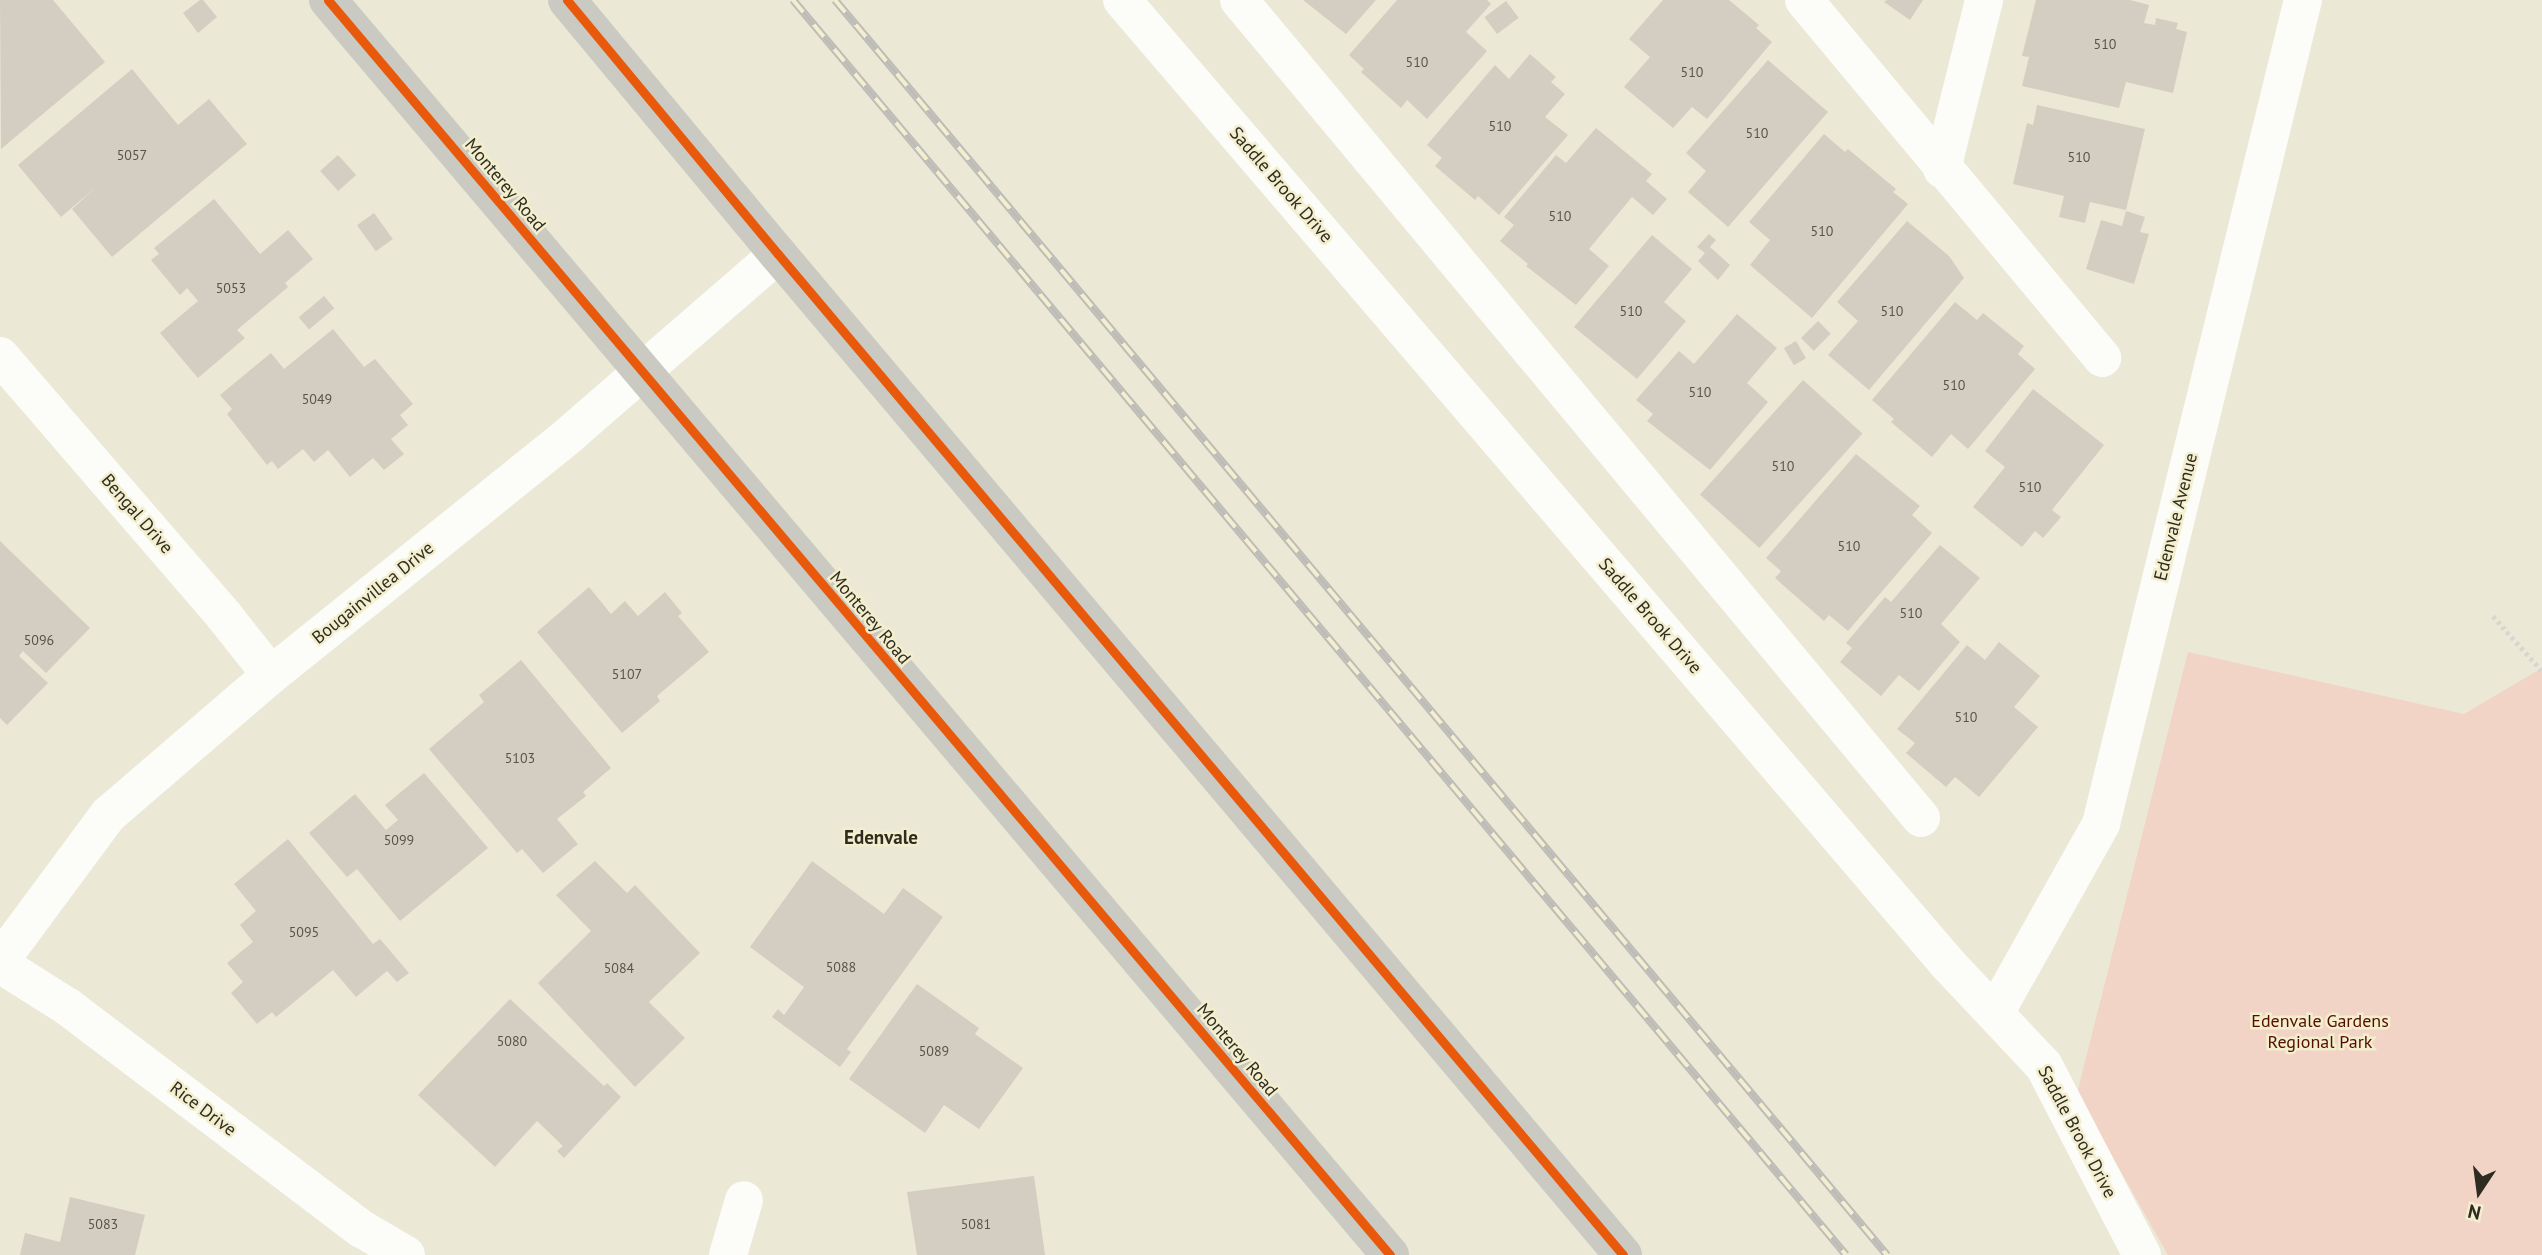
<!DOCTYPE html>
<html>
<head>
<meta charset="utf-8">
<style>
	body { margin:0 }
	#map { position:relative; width:2542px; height:1255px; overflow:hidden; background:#ebe8d6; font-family:"PT Sans",sans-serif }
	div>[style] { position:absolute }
	.green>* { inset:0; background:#f1d4c6 }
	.building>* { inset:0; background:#d4cec2; transform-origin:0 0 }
	.path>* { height:4.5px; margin-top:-2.25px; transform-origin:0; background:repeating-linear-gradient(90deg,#d7d6d1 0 3.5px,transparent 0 7px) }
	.minor>* { height:38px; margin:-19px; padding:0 19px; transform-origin:19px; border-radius:19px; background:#fcfcf9 }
	.major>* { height:38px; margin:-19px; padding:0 19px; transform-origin:19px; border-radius:19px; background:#cacac3 }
	.rail>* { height:8px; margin-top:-4px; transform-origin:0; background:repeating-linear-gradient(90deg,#f3eece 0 16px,#bdbcb7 0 32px); box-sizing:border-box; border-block:2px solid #bdbcb7 }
	.cycleway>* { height:9px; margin:-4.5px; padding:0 4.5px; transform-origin:4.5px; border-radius:4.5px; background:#e8590c }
	span { translate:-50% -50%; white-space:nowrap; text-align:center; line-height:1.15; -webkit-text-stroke:5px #f3eece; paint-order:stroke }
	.number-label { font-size:14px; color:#585448 }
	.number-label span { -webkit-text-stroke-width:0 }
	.street-label { font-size:18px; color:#2e2c20 }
	.park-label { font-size:18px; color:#550d00 }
	.neighbourhood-label { font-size:19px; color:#2e2c20; font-weight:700 }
	.north { position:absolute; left:2444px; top:1157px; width:70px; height:70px; -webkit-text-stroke:5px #f3eece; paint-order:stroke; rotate:193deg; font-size:19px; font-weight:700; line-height:28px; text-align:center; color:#2e2c20 }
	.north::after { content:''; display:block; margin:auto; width:24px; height:32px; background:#2e2c20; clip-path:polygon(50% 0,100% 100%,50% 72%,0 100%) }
</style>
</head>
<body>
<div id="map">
	<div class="green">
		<div style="clip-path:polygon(2188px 652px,2464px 714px,2542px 668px,2542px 1255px,2168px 1255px,2077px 1094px)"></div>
	</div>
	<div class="building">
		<div style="clip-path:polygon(0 0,53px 0,105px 62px,1px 149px)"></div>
		<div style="clip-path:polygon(200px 0,203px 0,217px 17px,198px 33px,183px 13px)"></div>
		<div style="clip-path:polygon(1303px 0,1376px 0,1346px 34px)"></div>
		<div style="clip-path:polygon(1397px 0,1487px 0,1491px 4px,1466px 32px,1487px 51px,1427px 119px,1407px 100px,1401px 108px,1361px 72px,1364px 69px,1349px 55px)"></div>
		<div style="clip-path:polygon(1663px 0,1729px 0,1759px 25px,1756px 28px,1772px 42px,1707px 119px,1692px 107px,1673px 128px,1624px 87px,1650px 57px,1629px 39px)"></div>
		<div style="clip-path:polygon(1887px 0,1923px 0,1910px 20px,1884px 2px)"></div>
		<div style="clip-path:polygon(2036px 0,2130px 0,2149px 5px,2144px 23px,2155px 25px,2156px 18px,2178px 23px,2176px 29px,2187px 32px,2173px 93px,2126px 82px,2119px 108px,2022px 86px,2029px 57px,2022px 56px)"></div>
		<div style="left:1506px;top:1px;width:21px;height:27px;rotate:53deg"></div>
		<div style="clip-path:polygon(1530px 54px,1556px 77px,1551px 82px,1565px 94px,1545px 117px,1568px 135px,1499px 215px,1478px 196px,1475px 200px,1435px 166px,1442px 158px,1427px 145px,1495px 65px,1509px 79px)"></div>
		<div style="clip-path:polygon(1768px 60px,1828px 112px,1728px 227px,1688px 192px,1706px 171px,1686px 153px)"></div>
		<div style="clip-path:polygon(132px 69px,178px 125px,209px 99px,247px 144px,112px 257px,72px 209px,96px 187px,61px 217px,18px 165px)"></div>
		<div style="clip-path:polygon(2037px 105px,2145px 129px,2126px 210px,2090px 202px,2085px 223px,2059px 217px,2064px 196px,2013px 184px,2027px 123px,2033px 125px)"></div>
		<div style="clip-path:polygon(1596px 128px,1652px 174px,1646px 181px,1667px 199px,1653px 215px,1632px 197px,1589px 249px,1609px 266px,1576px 305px,1526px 266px,1528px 264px,1500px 241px,1514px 225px,1504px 217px,1556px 155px,1566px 163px)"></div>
		<div style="clip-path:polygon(1824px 134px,1845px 152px,1848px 149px,1896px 189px,1893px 192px,1908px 204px,1812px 318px,1750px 265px,1770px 240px,1749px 222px)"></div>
		<div style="left:338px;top:155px;width:27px;height:24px;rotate:48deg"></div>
		<div style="clip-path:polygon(214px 199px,260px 254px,288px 230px,313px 259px,285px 283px,288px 287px,237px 330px,245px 338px,198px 378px,160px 333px,198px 301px,187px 288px,180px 295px,151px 260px,159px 254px,154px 248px)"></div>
		<div style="clip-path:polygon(2126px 211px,2145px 217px,2140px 232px,2149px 234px,2134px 284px,2086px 269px,2101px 220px,2122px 226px)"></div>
		<div style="left:374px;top:213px;width:32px;height:21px;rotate:54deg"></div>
		<div style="clip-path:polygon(1907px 221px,1949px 256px,1964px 278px,1869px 390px,1828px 355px,1858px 321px,1837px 302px)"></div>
		<div style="clip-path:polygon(1709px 234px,1716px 240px,1710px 247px,1730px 265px,1718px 280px,1698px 261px,1705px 253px,1697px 247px)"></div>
		<div style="clip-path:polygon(1652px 235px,1692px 269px,1664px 302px,1686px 321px,1637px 379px,1574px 327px)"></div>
		<div style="left:324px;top:296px;width:16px;height:33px;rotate:50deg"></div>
		<div style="clip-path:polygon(1955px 302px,1977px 320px,1983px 313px,2024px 346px,2018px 354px,2035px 369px,1968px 449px,1951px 434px,1932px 457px,1891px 422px,1894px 419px,1872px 400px)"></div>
		<div style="clip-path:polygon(1737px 314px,1777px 348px,1747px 383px,1768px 402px,1710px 470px,1647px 421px,1653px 414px,1636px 400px,1679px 351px,1694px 364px)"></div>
		<div style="left:1818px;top:321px;width:18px;height:24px;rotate:45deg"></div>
		<div style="clip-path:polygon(333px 329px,364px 367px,375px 359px,413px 404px,400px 415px,408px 425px,391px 439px,404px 454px,384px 470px,373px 458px,350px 477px,328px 450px,314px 462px,303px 449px,278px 469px,272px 461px,267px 465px,227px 414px,232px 409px,220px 395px,271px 353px,284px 369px)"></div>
		<div style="left:1796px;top:341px;width:20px;height:14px;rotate:60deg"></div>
		<div style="left:1803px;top:380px;width:80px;height:154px;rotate:42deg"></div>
		<div style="clip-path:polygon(2033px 389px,2104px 445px,2052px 510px,2061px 517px,2043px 538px,2035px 531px,2022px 547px,1973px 507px,2005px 467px,1985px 451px)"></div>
		<div style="clip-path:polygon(1856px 454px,1920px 506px,1912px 515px,1932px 533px,1848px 631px,1829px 615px,1824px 621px,1775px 578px,1781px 571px,1766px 558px)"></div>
		<div style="clip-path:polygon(0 541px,90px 628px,46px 673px,23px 651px,19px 656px,48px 683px,7px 725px,0 718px)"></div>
		<div style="clip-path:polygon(1940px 545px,1980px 578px,1941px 624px,1960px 642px,1919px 691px,1899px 675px,1881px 696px,1840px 662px,1852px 648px,1846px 643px,1885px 597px,1891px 602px)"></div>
		<div style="clip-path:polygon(589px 587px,611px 614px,625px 601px,638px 616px,665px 592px,682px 613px,678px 616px,709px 652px,657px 696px,660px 701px,622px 733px,537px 632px)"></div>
		<div style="clip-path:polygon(1999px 642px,2040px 676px,2014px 707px,2038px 727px,1979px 797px,1955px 777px,1946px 787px,1906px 753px,1915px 743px,1897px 729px,1967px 645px,1985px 660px)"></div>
		<div style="clip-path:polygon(521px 660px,611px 768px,583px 792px,586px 796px,557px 819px,578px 844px,543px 873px,522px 849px,517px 853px,429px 749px,484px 702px,479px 695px)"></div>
		<div style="clip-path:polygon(424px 773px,488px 848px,400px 921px,357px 869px,347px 877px,309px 833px,355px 794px,386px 830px,398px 820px,385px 805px)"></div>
		<div style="clip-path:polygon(288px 839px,373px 944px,380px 939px,409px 973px,397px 982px,387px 971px,356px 997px,333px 970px,276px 1017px,272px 1012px,257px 1024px,231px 993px,243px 982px,227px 963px,253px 942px,240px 925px,256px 911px,234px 884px)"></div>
		<div style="clip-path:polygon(595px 861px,627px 893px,635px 885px,700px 953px,649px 1002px,685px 1038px,635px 1087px,538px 983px,591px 931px,556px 895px)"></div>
		<div style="clip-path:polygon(812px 861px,884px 914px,903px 888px,943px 917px,847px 1049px,851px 1052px,840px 1067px,772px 1017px,778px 1009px,784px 1015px,804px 987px,750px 947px)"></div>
		<div style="clip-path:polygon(917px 984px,979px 1028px,975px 1034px,1023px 1068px,979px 1129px,944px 1105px,925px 1133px,849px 1079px)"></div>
		<div style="clip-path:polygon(510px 999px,604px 1086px,607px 1083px,621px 1097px,564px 1158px,557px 1151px,563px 1146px,537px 1121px,495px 1167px,418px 1095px)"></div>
		<div style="clip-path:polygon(1034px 1176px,1045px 1255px,917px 1255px,907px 1192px)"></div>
		<div style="clip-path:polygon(70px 1197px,145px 1215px,135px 1255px,20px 1255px,25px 1233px,60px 1242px)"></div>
	</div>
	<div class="path">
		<div style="left:2493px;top:616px;width:74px;rotate:48.3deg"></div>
	</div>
	<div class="minor">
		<div style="left:1122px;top:0;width:1268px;rotate:49.41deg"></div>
		<div style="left:1947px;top:963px;width:141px;rotate:46.7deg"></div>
		<div style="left:2044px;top:1066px;width:213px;rotate:62.6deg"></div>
		<div style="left:1239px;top:0;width:1065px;rotate:50.18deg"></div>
		<div style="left:1804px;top:0;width:466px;rotate:50.2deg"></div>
		<div style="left:1942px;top:169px;width:174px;rotate:-76deg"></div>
		<div style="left:0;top:356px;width:345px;rotate:49.2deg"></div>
		<div style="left:225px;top:617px;width:74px;rotate:51.6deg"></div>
		<div style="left:0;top:961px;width:182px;rotate:-53.5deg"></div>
		<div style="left:108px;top:815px;width:215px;rotate:-40.7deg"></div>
		<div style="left:271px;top:675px;width:383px;rotate:-38.8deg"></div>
		<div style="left:569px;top:435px;width:276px;rotate:-40.9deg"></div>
		<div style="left:0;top:964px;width:80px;rotate:32.3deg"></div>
		<div style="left:68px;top:1007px;width:368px;rotate:37.1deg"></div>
		<div style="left:362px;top:1229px;width:51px;rotate:30.6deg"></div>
		<div style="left:1995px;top:1013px;width:217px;rotate:-60.7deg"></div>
		<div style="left:2101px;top:824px;width:848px;rotate:-76.23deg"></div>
		<div style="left:728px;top:1255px;width:57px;rotate:-73.8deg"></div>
	</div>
	<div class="major">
		<div style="left:328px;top:0;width:1644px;rotate:49.76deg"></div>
		<div style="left:567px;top:0;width:330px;rotate:50.3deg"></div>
		<div style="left:778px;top:254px;width:1310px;rotate:49.83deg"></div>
	</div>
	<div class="rail">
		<div style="left:793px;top:0;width:1638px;rotate:50deg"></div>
		<div style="left:835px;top:0;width:1638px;rotate:50.03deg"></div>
	</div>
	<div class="cycleway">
		<div style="left:328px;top:0;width:1644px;rotate:49.76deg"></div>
		<div style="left:567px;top:0;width:330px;rotate:50.3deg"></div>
		<div style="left:778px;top:254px;width:1310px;rotate:49.83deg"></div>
	</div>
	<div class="number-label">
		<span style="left:2105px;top:44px">510</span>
		<span style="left:1417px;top:62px">510</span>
		<span style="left:1692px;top:72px">510</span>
		<span style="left:1500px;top:126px">510</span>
		<span style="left:1757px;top:133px">510</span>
		<span style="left:132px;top:155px">5057</span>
		<span style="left:2079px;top:157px">510</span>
		<span style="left:1560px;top:216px">510</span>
		<span style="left:1822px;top:231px">510</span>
		<span style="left:231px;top:288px">5053</span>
		<span style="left:1631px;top:311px">510</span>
		<span style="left:1892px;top:311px">510</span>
		<span style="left:1954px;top:385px">510</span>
		<span style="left:1700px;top:392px">510</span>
		<span style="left:317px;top:399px">5049</span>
		<span style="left:1783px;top:466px">510</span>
		<span style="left:2030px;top:487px">510</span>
		<span style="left:1849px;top:546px">510</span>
		<span style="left:1911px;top:613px">510</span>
		<span style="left:39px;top:640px">5096</span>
		<span style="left:627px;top:674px">5107</span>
		<span style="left:1966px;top:717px">510</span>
		<span style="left:520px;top:758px">5103</span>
		<span style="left:399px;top:840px">5099</span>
		<span style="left:304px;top:932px">5095</span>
		<span style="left:841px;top:967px">5088</span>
		<span style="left:619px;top:968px">5084</span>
		<span style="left:512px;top:1041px">5080</span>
		<span style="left:934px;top:1051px">5089</span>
		<span style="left:103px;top:1224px">5083</span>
		<span style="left:976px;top:1224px">5081</span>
	</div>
	<div class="street-label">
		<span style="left:505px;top:185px;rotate:50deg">Monterey Road</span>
		<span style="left:1281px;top:185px;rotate:49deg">Saddle Brook Drive</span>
		<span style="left:137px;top:514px;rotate:49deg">Bengal Drive</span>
		<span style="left:2176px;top:517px;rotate:-76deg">Edenvale Avenue</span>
		<span style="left:373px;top:593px;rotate:-39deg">Bougainvillea Drive</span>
		<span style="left:1650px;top:616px;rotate:49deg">Saddle Brook Drive</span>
		<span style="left:870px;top:618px;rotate:50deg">Monterey Road</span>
		<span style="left:1237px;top:1050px;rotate:50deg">Monterey Road</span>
		<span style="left:203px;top:1109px;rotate:37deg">Rice Drive</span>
		<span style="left:2077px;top:1132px;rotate:62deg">Saddle Brook Drive</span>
	</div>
	<div class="park-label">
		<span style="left:2320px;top:1032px">Edenvale Gardens<br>Regional Park</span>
	</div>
	<div class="neighbourhood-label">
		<span style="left:881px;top:838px">Edenvale</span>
	</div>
	<div class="north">N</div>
</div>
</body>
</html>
